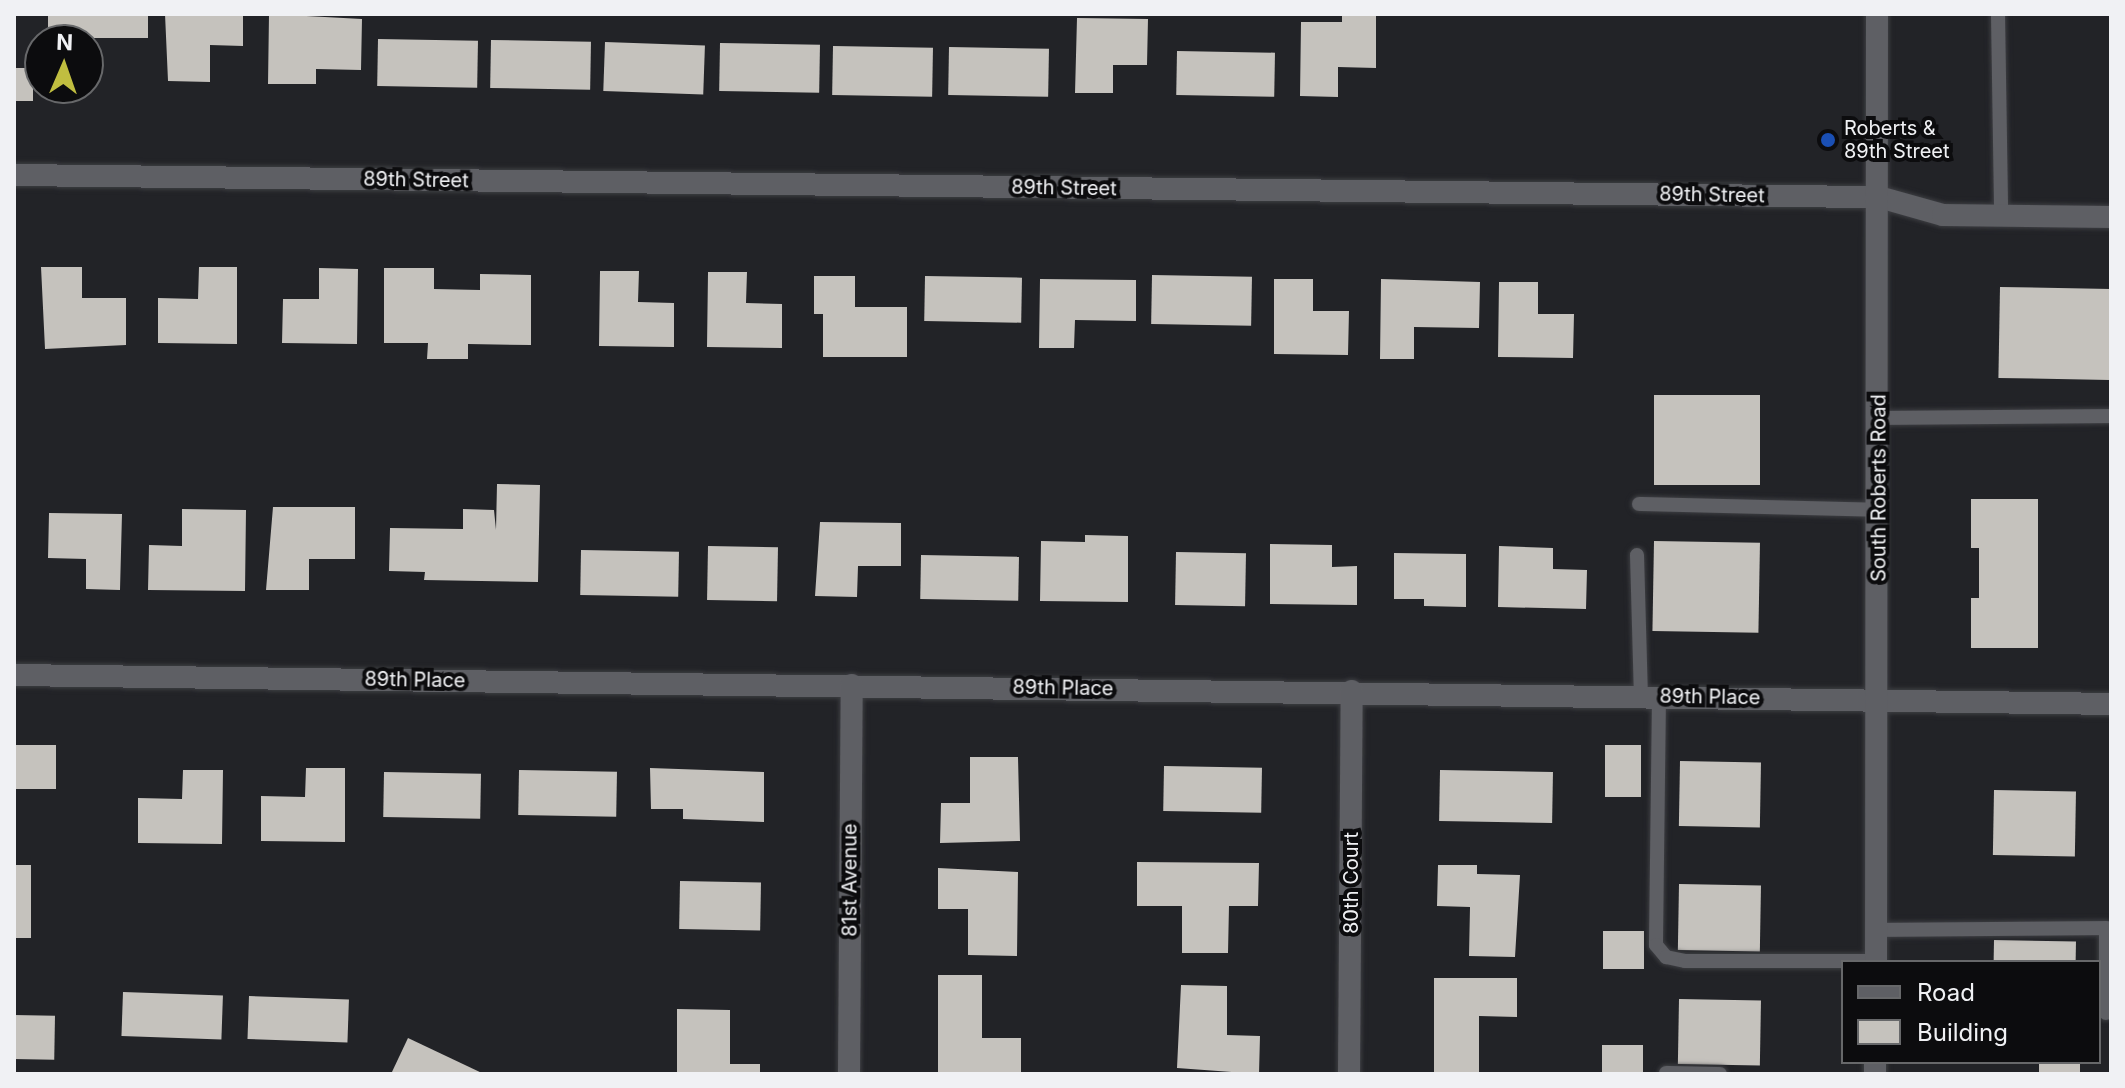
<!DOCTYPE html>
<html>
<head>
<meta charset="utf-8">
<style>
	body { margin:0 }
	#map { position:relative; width:2125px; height:1088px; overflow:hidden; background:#222327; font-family:Inter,sans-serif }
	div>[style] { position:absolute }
	.building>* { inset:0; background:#c5c2bd; transform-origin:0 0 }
	.roads { filter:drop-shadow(0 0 2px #3d3e42) drop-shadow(0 0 2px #3d3e42) }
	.service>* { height:14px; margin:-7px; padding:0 7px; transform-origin:7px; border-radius:7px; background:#5e5f64 }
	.minor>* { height:22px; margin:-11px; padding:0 11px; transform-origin:11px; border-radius:11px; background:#5e5f64 }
	.tertiary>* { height:22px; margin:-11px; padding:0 11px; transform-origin:11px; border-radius:11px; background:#5e5f64 }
	.dots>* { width:22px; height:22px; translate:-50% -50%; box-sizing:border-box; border:4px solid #0c0c0e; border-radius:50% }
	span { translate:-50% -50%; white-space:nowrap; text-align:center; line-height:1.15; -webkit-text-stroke:8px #0c0c0e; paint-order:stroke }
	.poi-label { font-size:20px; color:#f0f1f4 }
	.left { translate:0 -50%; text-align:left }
	.street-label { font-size:20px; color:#f0f1f4 }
	.frame { position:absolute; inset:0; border:16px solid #f0f1f4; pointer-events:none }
	.legend { position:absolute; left:1841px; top:960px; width:260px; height:104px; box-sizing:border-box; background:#0c0c0e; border:2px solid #67686a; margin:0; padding:10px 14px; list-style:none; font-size:24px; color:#f0f1f4 }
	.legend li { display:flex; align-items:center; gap:16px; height:40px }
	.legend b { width:40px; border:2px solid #67686a }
	.north { position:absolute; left:24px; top:24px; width:80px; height:80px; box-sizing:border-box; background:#0c0c0e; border:2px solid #67686a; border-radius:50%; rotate:2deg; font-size:22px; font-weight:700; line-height:32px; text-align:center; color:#f0f1f4 }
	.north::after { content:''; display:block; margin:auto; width:28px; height:36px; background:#c0be40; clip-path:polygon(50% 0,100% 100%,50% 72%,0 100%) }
</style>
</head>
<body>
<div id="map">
	<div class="building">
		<div style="left:48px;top:14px;width:100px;height:24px"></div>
		<div style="clip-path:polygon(165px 14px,243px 14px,243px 46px,210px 45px,210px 82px,168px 81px)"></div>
		<div style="clip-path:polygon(269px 14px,362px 19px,361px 70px,316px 69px,316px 84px,268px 84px)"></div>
		<div style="clip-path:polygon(1342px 14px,1376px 14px,1376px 68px,1338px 67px,1338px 97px,1300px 96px,1301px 22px,1342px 22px)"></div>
		<div style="clip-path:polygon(1077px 18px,1148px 19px,1147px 65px,1113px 65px,1113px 93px,1075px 93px)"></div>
		<div style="left:378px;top:39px;width:100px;height:47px;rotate:1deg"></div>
		<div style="left:491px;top:40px;width:100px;height:48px;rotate:1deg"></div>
		<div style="left:605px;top:42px;width:100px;height:49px;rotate:2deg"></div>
		<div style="left:720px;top:43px;width:100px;height:48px;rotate:1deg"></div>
		<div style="left:833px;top:46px;width:100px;height:49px;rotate:1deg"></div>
		<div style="left:949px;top:47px;width:100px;height:48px;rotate:1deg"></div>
		<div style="left:1177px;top:51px;width:98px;height:44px;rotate:1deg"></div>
		<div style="left:14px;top:68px;width:19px;height:33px"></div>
		<div style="clip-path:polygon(41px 267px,82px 267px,82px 298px,126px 298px,126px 345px,45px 349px)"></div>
		<div style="clip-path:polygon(199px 267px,237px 267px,237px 344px,158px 343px,158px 298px,198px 299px)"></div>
		<div style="clip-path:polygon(319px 268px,358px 269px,357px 344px,282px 343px,283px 299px,319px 299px)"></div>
		<div style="clip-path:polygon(384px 268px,434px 268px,434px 289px,480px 290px,480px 274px,531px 275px,531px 345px,468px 344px,468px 359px,427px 359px,428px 343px,384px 343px)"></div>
		<div style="clip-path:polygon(600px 271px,639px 271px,638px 302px,674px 303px,674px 347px,599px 346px)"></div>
		<div style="clip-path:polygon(708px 272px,747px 272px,746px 303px,782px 304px,782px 348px,707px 347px)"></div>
		<div style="left:1152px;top:275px;width:100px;height:49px;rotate:1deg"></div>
		<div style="clip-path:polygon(814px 276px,855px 276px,855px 307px,907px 307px,907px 357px,823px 357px,823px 314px,814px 314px)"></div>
		<div style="left:925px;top:276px;width:97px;height:45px;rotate:1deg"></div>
		<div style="clip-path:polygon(1040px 279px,1136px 280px,1136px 321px,1075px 320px,1074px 348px,1039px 348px)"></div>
		<div style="clip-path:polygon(1274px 279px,1313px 279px,1313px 311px,1349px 311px,1348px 355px,1274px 354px)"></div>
		<div style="clip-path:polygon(1381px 279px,1480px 282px,1479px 328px,1414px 327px,1414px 359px,1380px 359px)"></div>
		<div style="clip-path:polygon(1499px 282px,1538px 282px,1538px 314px,1574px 314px,1573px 358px,1498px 357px)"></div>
		<div style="left:2000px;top:287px;width:111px;height:91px;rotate:1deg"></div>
		<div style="left:1654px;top:395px;width:106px;height:90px"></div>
		<div style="clip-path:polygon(497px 484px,540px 485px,538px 582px,424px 580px,425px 572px,389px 571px,390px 528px,463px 529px,463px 509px,494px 510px,496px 530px)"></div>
		<div style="clip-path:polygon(1971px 499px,2038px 499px,2038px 648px,1971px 648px,1971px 598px,1979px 598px,1979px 548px,1971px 548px)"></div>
		<div style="clip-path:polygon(273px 507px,355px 507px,355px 559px,309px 559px,309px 590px,266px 590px)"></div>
		<div style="clip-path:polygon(182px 509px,246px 510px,245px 591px,148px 590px,149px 545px,182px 546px)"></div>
		<div style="clip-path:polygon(49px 513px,122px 514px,120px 590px,86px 589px,86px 559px,48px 558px)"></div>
		<div style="clip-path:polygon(820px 522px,901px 523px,901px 566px,858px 566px,857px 597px,815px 596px)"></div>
		<div style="clip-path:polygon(1085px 535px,1128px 536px,1128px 602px,1040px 601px,1041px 541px,1085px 542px)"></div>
		<div style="left:1654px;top:541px;width:106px;height:90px;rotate:1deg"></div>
		<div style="clip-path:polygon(1270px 544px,1332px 545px,1332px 567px,1357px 566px,1357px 605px,1270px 604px)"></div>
		<div style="left:708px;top:546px;width:70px;height:54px;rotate:1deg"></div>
		<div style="clip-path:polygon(1499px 546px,1553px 548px,1553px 569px,1587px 570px,1586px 609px,1498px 607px)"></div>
		<div style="left:581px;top:550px;width:98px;height:45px;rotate:1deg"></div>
		<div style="left:1176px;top:552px;width:70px;height:53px;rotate:1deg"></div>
		<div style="clip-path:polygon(1394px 553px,1466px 554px,1466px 607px,1424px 606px,1424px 599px,1394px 599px)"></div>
		<div style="left:921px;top:555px;width:98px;height:44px;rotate:1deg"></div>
		<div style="left:14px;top:745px;width:42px;height:44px"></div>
		<div style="left:1605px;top:745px;width:36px;height:52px"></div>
		<div style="clip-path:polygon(970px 757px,1018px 757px,1020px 841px,940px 843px,941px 803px,970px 803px)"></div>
		<div style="left:1680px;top:761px;width:81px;height:65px;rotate:1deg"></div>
		<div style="left:1164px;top:766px;width:98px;height:45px;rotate:1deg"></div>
		<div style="clip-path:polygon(306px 768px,345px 768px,345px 842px,261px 841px,261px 796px,305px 797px)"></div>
		<div style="clip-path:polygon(650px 768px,764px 772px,764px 822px,683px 819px,683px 809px,651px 809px)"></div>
		<div style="clip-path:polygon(183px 770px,223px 770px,222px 844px,138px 843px,138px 798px,182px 799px)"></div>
		<div style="left:519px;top:770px;width:98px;height:45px;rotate:1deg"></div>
		<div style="left:1440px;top:770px;width:113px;height:51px;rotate:1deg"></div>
		<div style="left:384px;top:772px;width:97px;height:45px;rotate:1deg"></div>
		<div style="left:1994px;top:790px;width:82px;height:65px;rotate:1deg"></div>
		<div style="clip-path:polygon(1137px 862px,1259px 863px,1258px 906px,1229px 906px,1228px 953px,1182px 953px,1182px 906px,1137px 906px)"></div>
		<div style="left:14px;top:865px;width:17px;height:73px"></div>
		<div style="clip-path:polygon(1438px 865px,1477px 865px,1477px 874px,1520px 875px,1515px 957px,1469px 956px,1470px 907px,1437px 906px)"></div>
		<div style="clip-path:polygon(938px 868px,1018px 872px,1017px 956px,968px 955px,968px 909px,938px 909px)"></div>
		<div style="left:680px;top:881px;width:81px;height:48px;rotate:1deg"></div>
		<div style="left:1679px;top:884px;width:82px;height:66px;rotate:1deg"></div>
		<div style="left:1603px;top:931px;width:41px;height:38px"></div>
		<div style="left:1994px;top:940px;width:82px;height:22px;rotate:1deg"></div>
		<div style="clip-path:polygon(938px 975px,982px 975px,982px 1038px,1021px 1038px,1021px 1074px,938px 1073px)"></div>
		<div style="clip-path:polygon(1434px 978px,1517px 978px,1517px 1017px,1479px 1016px,1479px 1074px,1434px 1074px)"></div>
		<div style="clip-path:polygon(1181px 985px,1227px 986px,1227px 1035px,1260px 1036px,1259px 1074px,1177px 1068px)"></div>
		<div style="left:123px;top:992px;width:100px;height:44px;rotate:2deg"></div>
		<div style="left:249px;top:996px;width:100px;height:43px;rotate:2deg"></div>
		<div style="left:1679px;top:999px;width:82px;height:65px;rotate:1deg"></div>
		<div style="clip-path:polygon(677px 1009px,730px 1010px,730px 1064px,760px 1064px,760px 1074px,677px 1074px)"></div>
		<div style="left:14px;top:1015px;width:41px;height:44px;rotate:1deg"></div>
		<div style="clip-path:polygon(408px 1038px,484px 1074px,391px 1074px)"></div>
		<div style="left:1602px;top:1045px;width:41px;height:29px"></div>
		<div style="left:2039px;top:1062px;width:41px;height:12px"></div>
	</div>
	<div class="roads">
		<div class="service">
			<div style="left:1998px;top:14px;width:202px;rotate:89.1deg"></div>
			<div style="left:1880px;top:418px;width:231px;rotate:-0.5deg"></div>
			<div style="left:1639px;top:504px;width:240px;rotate:1.4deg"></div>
			<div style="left:1637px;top:555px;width:140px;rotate:88.4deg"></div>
			<div style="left:1659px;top:696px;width:249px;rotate:90.7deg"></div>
			<div style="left:1656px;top:945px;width:16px;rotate:50deg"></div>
			<div style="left:1666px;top:957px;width:19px;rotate:12deg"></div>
			<div style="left:1685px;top:961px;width:191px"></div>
			<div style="left:1876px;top:930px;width:230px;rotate:-0.5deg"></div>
			<div style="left:2106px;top:928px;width:85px;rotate:90deg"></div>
			<div style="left:1666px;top:1073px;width:54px;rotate:1.1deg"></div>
		</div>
		<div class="minor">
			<div style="left:14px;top:175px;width:1865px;rotate:0.68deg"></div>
			<div style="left:1879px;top:197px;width:66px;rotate:15.7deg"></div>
			<div style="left:1943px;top:215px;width:168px;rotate:0.7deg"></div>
			<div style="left:14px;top:675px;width:2097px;rotate:0.79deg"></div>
			<div style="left:849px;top:1074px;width:389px;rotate:-89.6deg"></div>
			<div style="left:1349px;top:1074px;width:383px;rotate:-89.6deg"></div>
		</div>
		<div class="tertiary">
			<div style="left:1876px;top:962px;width:948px;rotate:-89.94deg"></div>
			<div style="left:1875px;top:1074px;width:12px;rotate:-90deg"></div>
		</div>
	</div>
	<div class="dots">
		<div style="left:1828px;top:140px;background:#1a4fb4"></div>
	</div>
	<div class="poi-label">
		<span class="left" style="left:1844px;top:140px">Roberts &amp;<br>89th Street</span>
	</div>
	<div class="street-label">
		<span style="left:416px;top:180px;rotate:1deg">89th Street</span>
		<span style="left:1064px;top:188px;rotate:1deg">89th Street</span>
		<span style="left:1712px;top:195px;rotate:1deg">89th Street</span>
		<span style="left:1879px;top:488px;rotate:-90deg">South Roberts Road</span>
		<span style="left:415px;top:680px;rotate:1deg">89th Place</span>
		<span style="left:1063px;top:688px;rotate:1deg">89th Place</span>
		<span style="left:1710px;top:697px;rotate:1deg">89th Place</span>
		<span style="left:850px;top:880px;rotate:-90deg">81st Avenue</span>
		<span style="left:1351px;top:883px;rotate:-90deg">80th Court</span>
	</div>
	<div class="frame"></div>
	<ul class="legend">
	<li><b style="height:10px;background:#5e5f64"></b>Road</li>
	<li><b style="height:22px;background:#c5c2bd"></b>Building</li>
	</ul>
	<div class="north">N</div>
</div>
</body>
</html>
